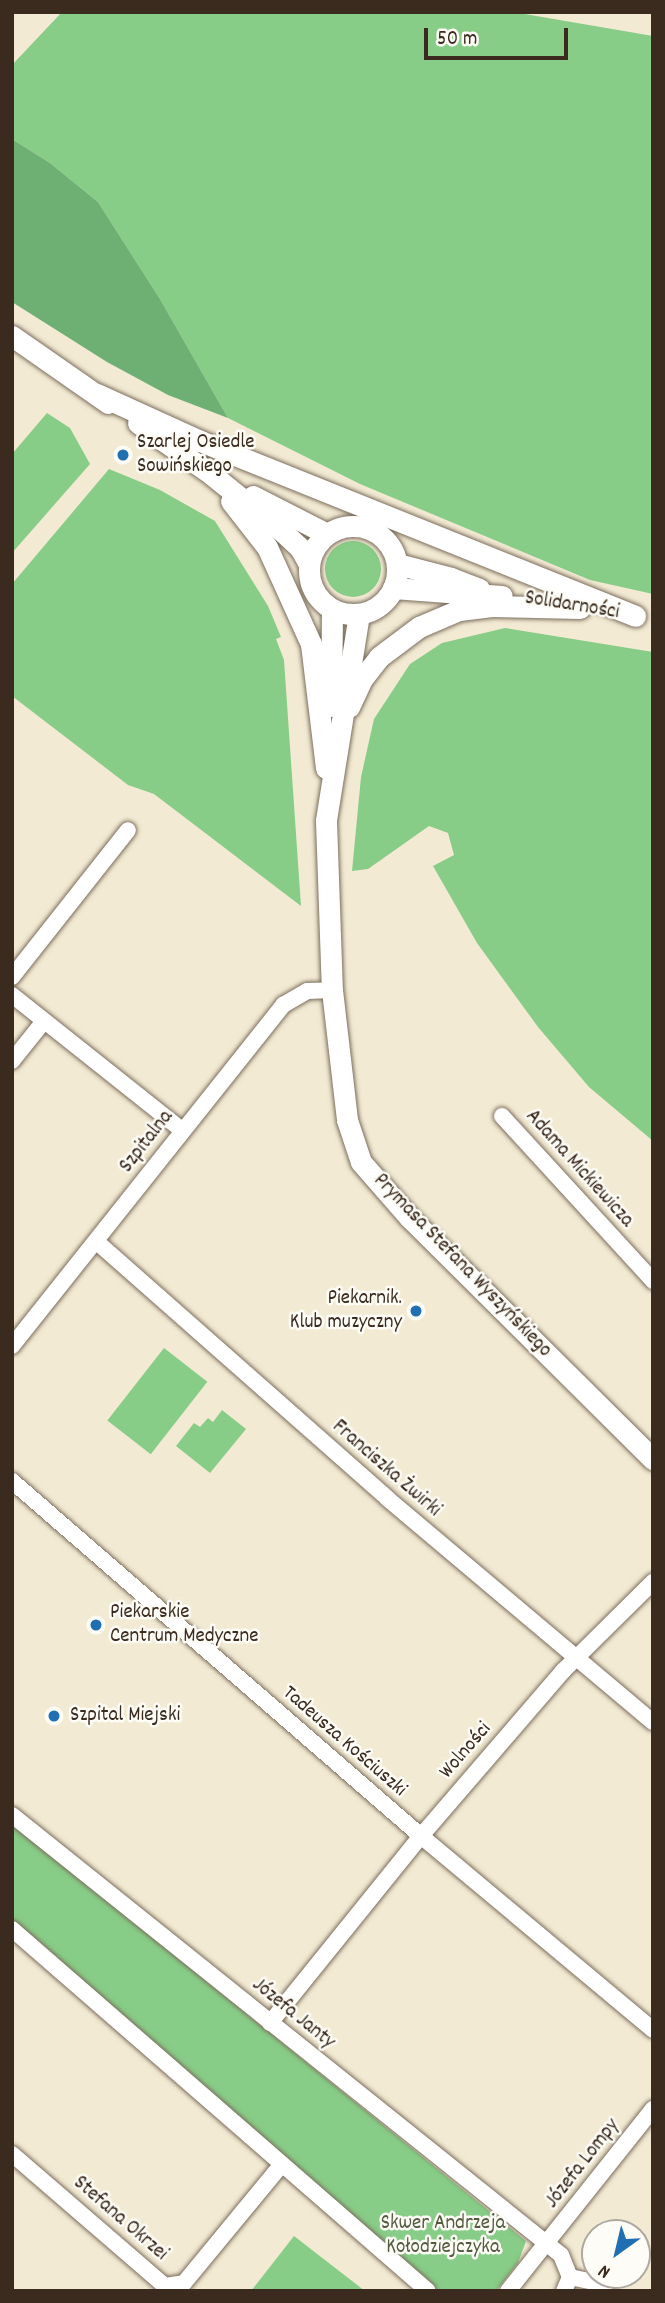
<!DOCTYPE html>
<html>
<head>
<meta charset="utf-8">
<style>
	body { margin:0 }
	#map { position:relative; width:665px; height:2303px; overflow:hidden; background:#f3ead3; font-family:Dekko,sans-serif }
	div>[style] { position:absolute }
	.green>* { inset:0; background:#88cd87; transform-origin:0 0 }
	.round { border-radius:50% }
	.forest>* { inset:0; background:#6eb074 }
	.roads { filter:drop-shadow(0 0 2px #7b6d5d) drop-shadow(0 0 2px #7b6d5d) }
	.minor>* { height:16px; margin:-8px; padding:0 8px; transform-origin:8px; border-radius:8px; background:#fff }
	.tertiary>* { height:21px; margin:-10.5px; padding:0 10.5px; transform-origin:10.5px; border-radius:10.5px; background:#fff }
	.tertiary>.ring { margin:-10.5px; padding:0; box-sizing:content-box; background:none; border:21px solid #fff; border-radius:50% }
	.dots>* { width:19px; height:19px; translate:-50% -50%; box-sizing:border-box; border:4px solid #fdfcf7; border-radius:50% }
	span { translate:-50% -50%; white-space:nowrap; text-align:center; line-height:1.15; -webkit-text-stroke:5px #fdfcf7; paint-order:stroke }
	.poi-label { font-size:21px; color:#3b2a1e }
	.left { translate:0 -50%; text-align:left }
	.right { translate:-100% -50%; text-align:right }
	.street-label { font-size:21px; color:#3b2a1e }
	.park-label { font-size:21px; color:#525b3e }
	.frame { position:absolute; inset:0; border:14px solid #3b2a1e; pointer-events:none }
	.north { position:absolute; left:581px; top:2219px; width:70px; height:70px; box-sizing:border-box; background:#fdfcf7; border:2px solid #afa8a0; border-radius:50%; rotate:214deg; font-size:19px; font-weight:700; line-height:28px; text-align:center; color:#3b2a1e }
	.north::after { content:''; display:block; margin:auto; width:24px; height:32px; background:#1f6fb2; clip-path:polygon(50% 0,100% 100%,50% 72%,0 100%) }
	.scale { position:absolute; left:424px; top:28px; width:144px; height:32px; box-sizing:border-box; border:4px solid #3b2a1e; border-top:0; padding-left:9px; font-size:21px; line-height:24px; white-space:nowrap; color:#3b2a1e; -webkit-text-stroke:5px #fdfcf7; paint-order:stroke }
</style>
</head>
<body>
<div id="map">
	<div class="green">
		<div style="clip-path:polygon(62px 12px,513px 12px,653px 36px,653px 594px,590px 580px,360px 484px,228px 418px,160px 299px,98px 202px,50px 163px,12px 139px,12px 65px)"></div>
		<div style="clip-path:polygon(47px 413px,70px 428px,90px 464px,12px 553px,12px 454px)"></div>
		<div style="clip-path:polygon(109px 469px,160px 490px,215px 521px,268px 606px,281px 637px,276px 639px,284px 660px,301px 906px,154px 794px,128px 785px,12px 696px,12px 584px)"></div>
		<div class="round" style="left:325px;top:541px;width:56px;height:56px"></div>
		<div style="clip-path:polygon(505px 628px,653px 652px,653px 1141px,589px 1087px,538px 1027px,477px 943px,433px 866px,454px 855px,448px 833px,429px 826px,368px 869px,352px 871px,361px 777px,374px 719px,410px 664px,442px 643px)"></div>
		<div style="left:164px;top:1348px;width:55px;height:92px;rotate:38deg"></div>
		<div style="clip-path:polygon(222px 1410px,246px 1429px,210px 1473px,176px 1446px,194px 1423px,200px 1427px,208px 1418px,213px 1422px)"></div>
		<div style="clip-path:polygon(12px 1823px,526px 2241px,518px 2263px,496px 2291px,434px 2291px,12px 1923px)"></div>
		<div style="clip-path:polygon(294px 2236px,365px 2291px,251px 2291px)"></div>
	</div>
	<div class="forest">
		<div style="clip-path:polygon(12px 139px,50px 163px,98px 202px,160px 299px,228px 418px,168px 395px,107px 362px,12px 302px)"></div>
	</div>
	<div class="roads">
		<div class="minor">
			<div style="left:12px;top:977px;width:187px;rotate:-51.7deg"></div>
			<div style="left:12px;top:995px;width:217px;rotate:38.5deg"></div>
			<div style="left:12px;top:1061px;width:51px;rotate:-51.3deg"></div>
			<div style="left:502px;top:1116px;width:224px;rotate:47.5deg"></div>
			<div style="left:97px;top:1242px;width:388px;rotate:41.4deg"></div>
			<div style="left:388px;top:1499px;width:346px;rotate:40.1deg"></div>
			<div style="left:12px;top:1346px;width:436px;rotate:-51.5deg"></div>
			<div style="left:283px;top:1005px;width:28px;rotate:-30deg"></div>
			<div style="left:307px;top:991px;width:25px;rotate:-2deg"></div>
			<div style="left:12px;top:1481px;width:542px;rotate:40.96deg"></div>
			<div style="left:421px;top:1836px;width:302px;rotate:39.9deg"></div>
			<div style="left:12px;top:1815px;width:704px;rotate:38.71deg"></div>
			<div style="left:561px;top:2255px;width:24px;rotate:68deg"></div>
			<div style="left:570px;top:2277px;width:15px;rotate:113deg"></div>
			<div style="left:12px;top:1929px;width:551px;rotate:41.03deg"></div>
			<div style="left:270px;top:2023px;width:240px;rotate:-51.1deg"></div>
			<div style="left:421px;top:1836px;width:218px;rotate:-49.3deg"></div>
			<div style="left:563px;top:1671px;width:127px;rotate:-44.7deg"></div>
			<div style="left:12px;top:2154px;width:202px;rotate:40.8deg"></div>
			<div style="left:165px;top:2286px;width:19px;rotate:-9deg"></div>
			<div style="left:184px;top:2283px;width:154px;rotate:-50.5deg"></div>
			<div style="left:570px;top:2277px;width:24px;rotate:12deg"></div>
			<div style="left:593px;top:2282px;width:15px;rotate:37deg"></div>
			<div style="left:508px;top:2291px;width:233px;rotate:-51.5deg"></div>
		</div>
		<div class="tertiary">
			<div style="left:12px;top:336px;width:117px;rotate:34.9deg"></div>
			<div style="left:97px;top:394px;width:113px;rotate:24.5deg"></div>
			<div style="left:200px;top:441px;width:469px;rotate:21.9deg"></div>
			<div style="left:138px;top:423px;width:89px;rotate:34.9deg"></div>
			<div style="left:211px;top:474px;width:94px;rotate:38.9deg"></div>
			<div style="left:284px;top:533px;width:22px;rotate:43deg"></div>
			<div style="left:300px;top:548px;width:18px;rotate:61deg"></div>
			<div style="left:253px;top:496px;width:83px;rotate:27.2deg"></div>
			<div style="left:231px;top:501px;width:58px;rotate:52deg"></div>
			<div style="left:267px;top:547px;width:107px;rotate:65.6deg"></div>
			<div style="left:311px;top:644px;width:125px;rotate:83.1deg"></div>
			<div class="ring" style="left:309px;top:526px;width:67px;height:67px"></div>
			<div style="left:397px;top:564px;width:56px;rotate:14.5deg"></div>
			<div style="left:451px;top:578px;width:30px;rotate:21deg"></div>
			<div style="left:393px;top:588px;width:109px;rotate:4.2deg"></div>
			<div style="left:359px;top:614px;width:210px;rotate:99.1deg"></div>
			<div style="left:326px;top:821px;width:169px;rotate:88deg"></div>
			<div style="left:332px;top:990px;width:131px;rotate:83.4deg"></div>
			<div style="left:347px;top:1120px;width:44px;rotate:71.6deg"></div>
			<div style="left:361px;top:1162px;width:73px;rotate:48.9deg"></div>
			<div style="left:409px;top:1217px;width:344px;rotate:44.8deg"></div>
			<div style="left:331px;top:706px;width:96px;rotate:-89.4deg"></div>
			<div style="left:349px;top:707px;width:31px;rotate:-65deg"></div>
			<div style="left:362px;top:679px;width:28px;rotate:-52deg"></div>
			<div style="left:379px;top:657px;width:50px;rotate:-36.9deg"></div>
			<div style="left:419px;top:627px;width:43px;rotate:-23deg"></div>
			<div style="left:459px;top:610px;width:33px;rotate:-7deg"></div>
			<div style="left:492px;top:606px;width:88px;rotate:1.3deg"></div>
		</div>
	</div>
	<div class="dots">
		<div style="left:123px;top:455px;background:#1f6fb2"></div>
		<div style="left:416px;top:1311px;background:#1f6fb2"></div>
		<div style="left:96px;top:1625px;background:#1f6fb2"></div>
		<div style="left:54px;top:1716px;background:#1f6fb2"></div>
	</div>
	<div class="poi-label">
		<span class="left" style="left:137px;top:455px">Szarlej Osiedle<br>Sowińskiego</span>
		<span class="right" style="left:402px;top:1311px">Piekarnik.<br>Klub muzyczny</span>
		<span class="left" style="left:110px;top:1625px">Piekarskie<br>Centrum Medyczne</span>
		<span class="left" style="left:70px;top:1716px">Szpital Miejski</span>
	</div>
	<div class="street-label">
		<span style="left:572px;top:606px;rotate:9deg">Solidarności</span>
		<span style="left:147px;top:1142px;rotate:-52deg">Szpitalna</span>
		<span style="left:579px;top:1169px;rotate:48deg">Adama Mickiewicza</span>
		<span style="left:462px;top:1266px;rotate:46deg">Prymasa Stefana Wyszyńskiego</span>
		<span style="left:386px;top:1469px;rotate:41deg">Franciszka Żwirki</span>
		<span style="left:344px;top:1742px;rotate:41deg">Tadeusza Kościuszki</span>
		<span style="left:466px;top:1751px;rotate:-49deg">Wolności</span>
		<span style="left:293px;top:2014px;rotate:39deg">Józefa Janty</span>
		<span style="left:583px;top:2164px;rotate:-52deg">Józefa Lompy</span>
		<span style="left:120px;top:2219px;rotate:41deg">Stefana Okrzei</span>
	</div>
	<div class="park-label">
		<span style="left:443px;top:2236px">Skwer Andrzeja<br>Kołodziejczyka</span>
	</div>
	<div class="frame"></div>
	<div class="north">N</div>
	<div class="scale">50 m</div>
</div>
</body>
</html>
